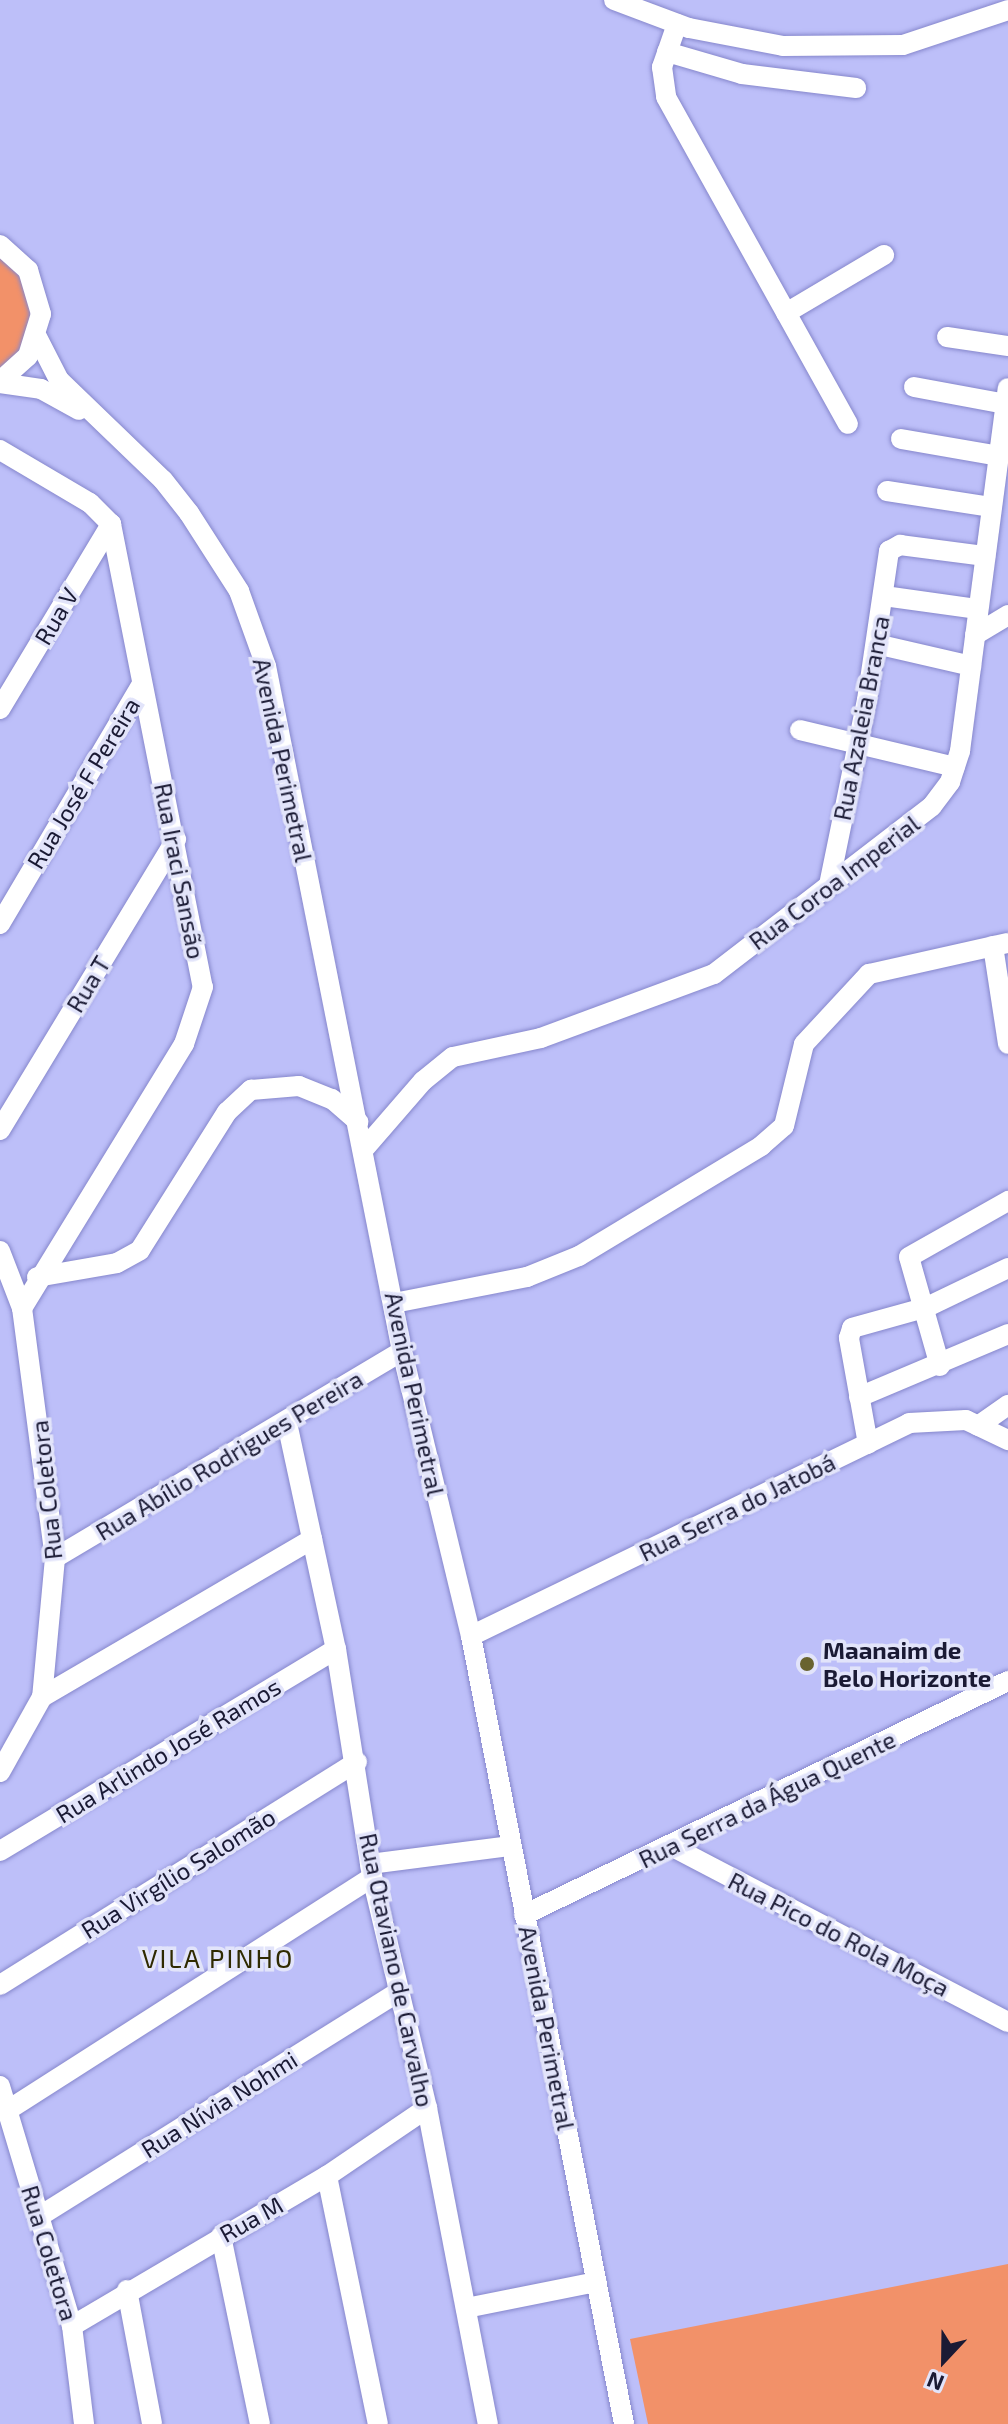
<!DOCTYPE html>
<html>
<head>
<meta charset="utf-8">
<style>
	body { margin:0 }
	#map { position:relative; width:1008px; height:2424px; overflow:hidden; background:#bdbff9; font-family:"Exo 2",sans-serif }
	div>[style] { position:absolute }
	.green>* { inset:0; background:#f29169 }
	.roads { filter:drop-shadow(0 0 2px #8687cc) drop-shadow(0 0 2px #8687cc) }
	.minor>* { height:20px; margin:-10px; padding:0 10px; transform-origin:10px; border-radius:10px; background:#fff }
	.dots>* { width:22px; height:22px; translate:-50% -50%; box-sizing:border-box; border:4px solid #e2e4fa; border-radius:50% }
	span { translate:-50% -50%; white-space:nowrap; text-align:center; line-height:1.15; -webkit-text-stroke:7px #e2e4fa; paint-order:stroke }
	.street-label { font-size:24px; color:#1a1a34 }
	.poi-label { font-size:24px; color:#1a1a34; font-weight:700 }
	.left { translate:0 -50%; text-align:left }
	.neighbourhood-label { font-size:26px; color:#2f2a00; letter-spacing:2px }
	.north { position:absolute; left:904px; top:2320px; width:80px; height:80px; -webkit-text-stroke:6px #e2e4fa; paint-order:stroke; rotate:202deg; font-size:22px; font-weight:700; line-height:32px; text-align:center; color:#1a1a34 }
	.north::after { content:''; display:block; margin:auto; width:28px; height:36px; background:#1a1a34; clip-path:polygon(50% 0,100% 100%,50% 72%,0 100%) }
</style>
</head>
<body>
<div id="map">
	<div class="green">
		<div style="clip-path:polygon(0 252px,18px 267px,34px 310px,20px 354px,0 371px)"></div>
		<div style="clip-path:polygon(1008px 2264px,1008px 2424px,648px 2424px,630px 2339px)"></div>
	</div>
	<div class="roads">
		<div class="minor">
			<div style="left:614px;top:0;width:80px;rotate:20.5deg"></div>
			<div style="left:689px;top:28px;width:96px;rotate:10.8deg"></div>
			<div style="left:783px;top:46px;width:120px;rotate:-0.5deg"></div>
			<div style="left:903px;top:45px;width:111px;rotate:-18.4deg"></div>
			<div style="left:677px;top:24px;width:46px;rotate:109.2deg"></div>
			<div style="left:662px;top:67px;width:30px;rotate:82deg"></div>
			<div style="left:666px;top:97px;width:374px;rotate:60.9deg"></div>
			<div style="left:667px;top:52px;width:78px;rotate:16.3deg"></div>
			<div style="left:742px;top:74px;width:115px;rotate:7deg"></div>
			<div style="left:0;top:245px;width:38px;rotate:42deg"></div>
			<div style="left:28px;top:270px;width:46px;rotate:73.5deg"></div>
			<div style="left:41px;top:314px;width:44px;rotate:107.2deg"></div>
			<div style="left:28px;top:356px;width:38px;rotate:138deg"></div>
			<div style="left:786px;top:313px;width:114px;rotate:-30.6deg"></div>
			<div style="left:37px;top:337px;width:48px;rotate:62.9deg"></div>
			<div style="left:59px;top:380px;width:144px;rotate:43.9deg"></div>
			<div style="left:163px;top:480px;width:42px;rotate:51.8deg"></div>
			<div style="left:189px;top:513px;width:93px;rotate:57.3deg"></div>
			<div style="left:239px;top:591px;width:80px;rotate:70.2deg"></div>
			<div style="left:266px;top:666px;width:698px;rotate:78.77deg"></div>
			<div style="left:402px;top:1351px;width:293px;rotate:76.4deg"></div>
			<div style="left:471px;top:1636px;width:803px;rotate:79.01deg"></div>
			<div style="left:947px;top:337px;width:62px;rotate:8.4deg"></div>
			<div style="left:0;top:383px;width:41px;rotate:8.3deg"></div>
			<div style="left:41px;top:389px;width:43px;rotate:28.9deg"></div>
			<div style="left:914px;top:387px;width:94px;rotate:10.5deg"></div>
			<div style="left:901px;top:439px;width:99px;rotate:9.8deg"></div>
			<div style="left:0;top:450px;width:104px;rotate:30.5deg"></div>
			<div style="left:90px;top:503px;width:30px;rotate:45deg"></div>
			<div style="left:111px;top:524px;width:472px;rotate:78.8deg"></div>
			<div style="left:203px;top:987px;width:60px;rotate:108.4deg"></div>
			<div style="left:184px;top:1044px;width:310px;rotate:121.5deg"></div>
			<div style="left:887px;top:491px;width:106px;rotate:8.7deg"></div>
			<div style="left:884px;top:596px;width:95px;rotate:7.9deg"></div>
			<div style="left:975px;top:635px;width:39px;rotate:-31deg"></div>
			<div style="left:876px;top:644px;width:98px;rotate:13deg"></div>
			<div style="left:0;top:709px;width:216px;rotate:-59deg"></div>
			<div style="left:800px;top:730px;width:159px;rotate:13.4deg"></div>
			<div style="left:829px;top:885px;width:189px;rotate:-78.4deg"></div>
			<div style="left:867px;top:700px;width:151px;rotate:-81.6deg"></div>
			<div style="left:889px;top:551px;width:13px;rotate:-29deg"></div>
			<div style="left:900px;top:545px;width:86px;rotate:7.4deg"></div>
			<div style="left:0;top:924px;width:279px;rotate:-59.4deg"></div>
			<div style="left:993px;top:946px;width:99px;rotate:81.3deg"></div>
			<div style="left:0;top:1130px;width:340px;rotate:-58.8deg"></div>
			<div style="left:364px;top:1149px;width:90px;rotate:-49.1deg"></div>
			<div style="left:423px;top:1081px;width:38px;rotate:-39deg"></div>
			<div style="left:453px;top:1057px;width:90px;rotate:-12.2deg"></div>
			<div style="left:541px;top:1038px;width:184px;rotate:-20.3deg"></div>
			<div style="left:714px;top:974px;width:275px;rotate:-37.6deg"></div>
			<div style="left:932px;top:806px;width:30px;rotate:-53deg"></div>
			<div style="left:950px;top:782px;width:33px;rotate:-72deg"></div>
			<div style="left:960px;top:751px;width:366px;rotate:-82.5deg"></div>
			<div style="left:0;top:1251px;width:61px;rotate:68.9deg"></div>
			<div style="left:22px;top:1308px;width:252px;rotate:82.5deg"></div>
			<div style="left:55px;top:1558px;width:140px;rotate:95.3deg"></div>
			<div style="left:42px;top:1697px;width:86px;rotate:119.2deg"></div>
			<div style="left:37px;top:1277px;width:81px;rotate:-9.9deg"></div>
			<div style="left:117px;top:1263px;width:26px;rotate:-29deg"></div>
			<div style="left:140px;top:1250px;width:163px;rotate:-57.8deg"></div>
			<div style="left:227px;top:1112px;width:33px;rotate:-43deg"></div>
			<div style="left:251px;top:1090px;width:48px;rotate:-4.8deg"></div>
			<div style="left:299px;top:1086px;width:35px;rotate:22deg"></div>
			<div style="left:332px;top:1099px;width:35px;rotate:41deg"></div>
			<div style="left:394px;top:1303px;width:136px;rotate:-11.1deg"></div>
			<div style="left:527px;top:1277px;width:56px;rotate:-22deg"></div>
			<div style="left:579px;top:1256px;width:213px;rotate:-31.1deg"></div>
			<div style="left:761px;top:1146px;width:30px;rotate:-41deg"></div>
			<div style="left:784px;top:1126px;width:84px;rotate:-76.3deg"></div>
			<div style="left:804px;top:1044px;width:96px;rotate:-47.1deg"></div>
			<div style="left:869px;top:974px;width:142px;rotate:-12.6deg"></div>
			<div style="left:940px;top:1366px;width:113px;rotate:-105.9deg"></div>
			<div style="left:909px;top:1257px;width:114px;rotate:-29.5deg"></div>
			<div style="left:859px;top:1397px;width:162px;rotate:-22.9deg"></div>
			<div style="left:287px;top:1423px;width:231px;rotate:77.8deg"></div>
			<div style="left:336px;top:1649px;width:231px;rotate:81deg"></div>
			<div style="left:372px;top:1877px;width:237px;rotate:76.6deg"></div>
			<div style="left:427px;top:2108px;width:322px;rotate:79.1deg"></div>
			<div style="left:978px;top:1426px;width:37px;rotate:-35deg"></div>
			<div style="left:868px;top:1444px;width:108px;rotate:-100.2deg"></div>
			<div style="left:849px;top:1338px;width:10px;rotate:-73deg"></div>
			<div style="left:852px;top:1328px;width:78px;rotate:-15.6deg"></div>
			<div style="left:927px;top:1307px;width:90px;rotate:-25.7deg"></div>
			<div style="left:55px;top:1558px;width:404px;rotate:-30.8deg"></div>
			<div style="left:471px;top:1636px;width:487px;rotate:-25.9deg"></div>
			<div style="left:909px;top:1423px;width:57px;rotate:-3deg"></div>
			<div style="left:966px;top:1420px;width:47px;rotate:25.5deg"></div>
			<div style="left:42px;top:1697px;width:313px;rotate:-30.3deg"></div>
			<div style="left:671px;top:1846px;width:380px;rotate:27.6deg"></div>
			<div style="left:0;top:1851px;width:392px;rotate:-31deg"></div>
			<div style="left:370px;top:1864px;width:142px;rotate:-7.3deg"></div>
			<div style="left:524px;top:1915px;width:538px;rotate:-25.8deg"></div>
			<div style="left:0;top:1985px;width:421px;rotate:-32deg"></div>
			<div style="left:0;top:2086px;width:251px;rotate:73.3deg"></div>
			<div style="left:72px;top:2326px;width:99px;rotate:83deg"></div>
			<div style="left:5px;top:2112px;width:436px;rotate:-32.6deg"></div>
			<div style="left:327px;top:2176px;width:253px;rotate:78.4deg"></div>
			<div style="left:40px;top:2216px;width:421px;rotate:-32deg"></div>
			<div style="left:221px;top:2236px;width:192px;rotate:78.3deg"></div>
			<div style="left:127px;top:2290px;width:136px;rotate:79.4deg"></div>
			<div style="left:466px;top:2308px;width:133px;rotate:-11.3deg"></div>
			<div style="left:72px;top:2326px;width:296px;rotate:-30.5deg"></div>
			<div style="left:327px;top:2176px;width:121px;rotate:-34.2deg"></div>
		</div>
	</div>
	<div class="dots">
		<div style="left:807px;top:1664px;background:#69632f"></div>
	</div>
	<div class="street-label">
		<span style="left:56px;top:616px;rotate:-59deg">Rua V</span>
		<span style="left:861px;top:718px;rotate:-79deg">Rua Azaleia Branca</span>
		<span style="left:283px;top:760px;rotate:78deg">Avenida Perimetral</span>
		<span style="left:83px;top:783px;rotate:-59deg">Rua José F Pereira</span>
		<span style="left:180px;top:871px;rotate:79deg">Rua Iraci Sansão</span>
		<span style="left:834px;top:882px;rotate:-37deg">Rua Coroa Imperial</span>
		<span style="left:88px;top:984px;rotate:-59deg">Rua T</span>
		<span style="left:415px;top:1394px;rotate:78deg">Avenida Perimetral</span>
		<span style="left:229px;top:1455px;rotate:-31deg">Rua Abílio Rodrigues Pereira</span>
		<span style="left:46px;top:1490px;rotate:-96deg">Rua Coletora</span>
		<span style="left:737px;top:1507px;rotate:-26deg">Rua Serra do Jatobá</span>
		<span style="left:168px;top:1750px;rotate:-31deg">Rua Arlindo José Ramos</span>
		<span style="left:767px;top:1799px;rotate:-26deg">Rua Serra da Água Quente</span>
		<span style="left:178px;top:1873px;rotate:-32deg">Rua Virgílio Salomão</span>
		<span style="left:839px;top:1934px;rotate:27deg">Rua Pico do Rola Moça</span>
		<span style="left:397px;top:1970px;rotate:78deg">Rua Otaviano de Carvalho</span>
		<span style="left:547px;top:2028px;rotate:79deg">Avenida Perimetral</span>
		<span style="left:219px;top:2104px;rotate:-32deg">Rua Nívia Nohmi</span>
		<span style="left:251px;top:2219px;rotate:-29deg">Rua M</span>
		<span style="left:50px;top:2253px;rotate:73deg">Rua Coletora</span>
	</div>
	<div class="poi-label">
		<span class="left" style="left:823px;top:1664px">Maanaim de<br>Belo Horizonte</span>
	</div>
	<div class="neighbourhood-label">
		<span style="left:218px;top:1958px">VILA PINHO</span>
	</div>
	<div class="north">N</div>
</div>
</body>
</html>
